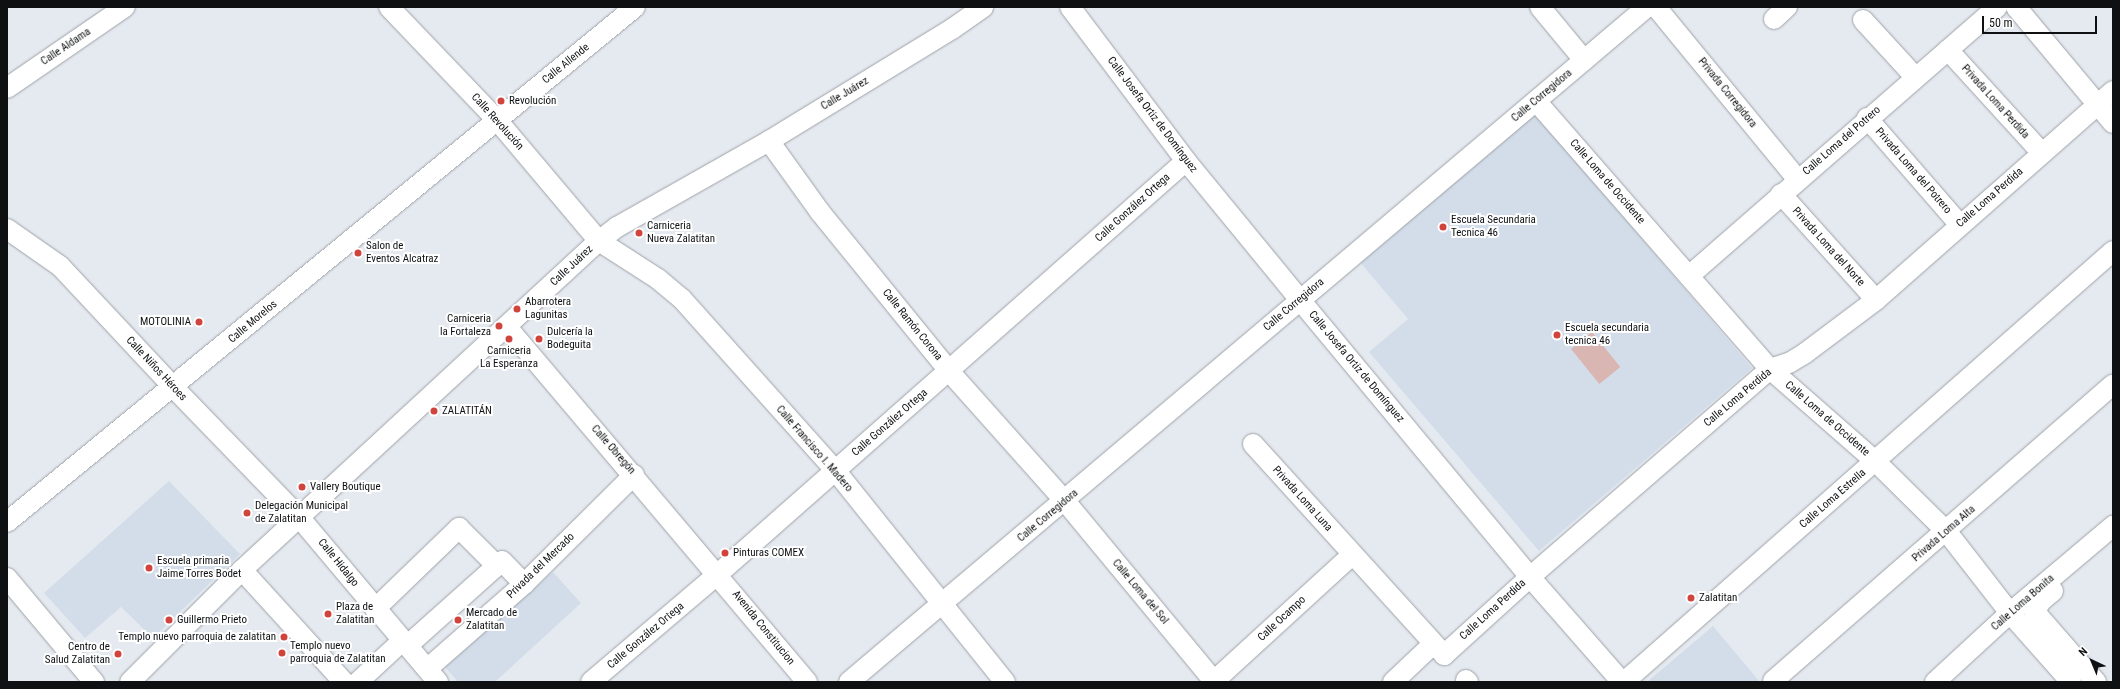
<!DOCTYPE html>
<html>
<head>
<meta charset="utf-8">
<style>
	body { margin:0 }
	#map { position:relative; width:2120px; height:689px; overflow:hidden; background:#e5eaf0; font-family:"Roboto Condensed",sans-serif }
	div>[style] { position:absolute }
	.built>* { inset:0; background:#d3dde9 }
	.green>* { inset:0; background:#d9b6b1; transform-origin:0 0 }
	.roads { filter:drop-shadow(0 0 1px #9ea2a8) drop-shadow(0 0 1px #9ea2a8) }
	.minor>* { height:20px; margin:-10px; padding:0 10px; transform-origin:10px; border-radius:10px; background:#fff }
	.dots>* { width:11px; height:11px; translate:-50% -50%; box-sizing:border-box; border:2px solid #fff; border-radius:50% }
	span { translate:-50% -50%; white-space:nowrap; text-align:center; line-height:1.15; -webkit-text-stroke:4px #fff; paint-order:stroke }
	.street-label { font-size:11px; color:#0e1012 }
	.poi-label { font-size:11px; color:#0e1012 }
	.left { translate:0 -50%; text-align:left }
	.right { translate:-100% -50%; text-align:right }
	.frame { position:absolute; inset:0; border:8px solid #0e1012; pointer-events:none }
	.north { position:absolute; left:2072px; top:641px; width:40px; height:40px; -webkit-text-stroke:3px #fff; paint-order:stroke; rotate:316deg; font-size:11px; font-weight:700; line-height:16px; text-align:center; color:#0e1012 }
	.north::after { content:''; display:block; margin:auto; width:14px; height:18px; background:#0e1012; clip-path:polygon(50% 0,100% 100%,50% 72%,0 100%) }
	.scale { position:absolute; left:1982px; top:16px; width:115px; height:18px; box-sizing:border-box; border:2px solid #0e1012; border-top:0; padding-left:5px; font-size:12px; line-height:14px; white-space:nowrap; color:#0e1012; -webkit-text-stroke:3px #fff; paint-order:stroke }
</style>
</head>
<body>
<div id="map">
	<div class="built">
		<div style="clip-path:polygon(1534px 112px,1752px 368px,1539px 551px,1369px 352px,1408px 319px,1359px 261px)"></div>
		<div style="clip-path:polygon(169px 481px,240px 554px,153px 638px,121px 607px,85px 638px,44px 593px)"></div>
		<div style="clip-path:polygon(553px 572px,581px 603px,495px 682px,458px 682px,445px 667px)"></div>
		<div style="clip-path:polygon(1713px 626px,1760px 682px,1647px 682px)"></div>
	</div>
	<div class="green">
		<div style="left:1592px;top:332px;width:45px;height:27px;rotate:51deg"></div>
	</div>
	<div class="roads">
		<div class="minor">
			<div style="left:389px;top:7px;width:156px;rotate:46.3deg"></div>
			<div style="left:497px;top:120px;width:158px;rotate:49.9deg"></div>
			<div style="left:599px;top:241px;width:70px;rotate:32.8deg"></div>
			<div style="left:658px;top:279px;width:31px;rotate:40deg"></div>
			<div style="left:682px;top:299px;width:229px;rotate:48.2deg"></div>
			<div style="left:835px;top:470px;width:272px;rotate:51.3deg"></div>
			<div style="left:1070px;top:7px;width:193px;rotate:53deg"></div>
			<div style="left:1186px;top:161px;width:180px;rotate:50.6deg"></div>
			<div style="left:1300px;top:300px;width:360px;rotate:50.3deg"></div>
			<div style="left:1530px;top:577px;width:140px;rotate:48.8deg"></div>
			<div style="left:1540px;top:7px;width:69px;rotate:50.3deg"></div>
			<div style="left:1656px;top:7px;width:224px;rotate:50.6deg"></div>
			<div style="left:2016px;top:7px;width:151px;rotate:50.1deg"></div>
			<div style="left:1774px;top:19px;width:18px;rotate:-43deg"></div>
			<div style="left:1863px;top:20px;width:77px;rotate:47.6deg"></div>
			<div style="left:1948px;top:50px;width:139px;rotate:47.6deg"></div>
			<div style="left:7px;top:88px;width:143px;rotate:-34.5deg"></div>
			<div style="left:1536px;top:101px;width:356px;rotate:48.9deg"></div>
			<div style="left:1770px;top:369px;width:140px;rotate:41.2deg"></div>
			<div style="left:1875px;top:461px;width:101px;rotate:44.6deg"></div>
			<div style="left:1947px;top:532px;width:103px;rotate:52.1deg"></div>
			<div style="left:2010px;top:613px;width:92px;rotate:48.5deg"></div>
			<div style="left:1867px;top:118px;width:140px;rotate:49deg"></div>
			<div style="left:769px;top:141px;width:87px;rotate:54.3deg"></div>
			<div style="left:820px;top:212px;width:205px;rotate:50.9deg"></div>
			<div style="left:949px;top:371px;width:174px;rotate:48.3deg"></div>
			<div style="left:1065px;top:501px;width:235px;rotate:50.4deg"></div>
			<div style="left:1781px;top:194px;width:142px;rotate:48.1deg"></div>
			<div style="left:7px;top:229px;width:65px;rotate:34.9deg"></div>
			<div style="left:60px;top:266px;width:167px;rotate:46.9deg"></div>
			<div style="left:174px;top:388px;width:180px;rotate:45.9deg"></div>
			<div style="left:299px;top:517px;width:216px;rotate:49.9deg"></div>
			<div style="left:1689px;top:276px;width:409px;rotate:-41.1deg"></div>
			<div style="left:507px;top:327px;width:465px;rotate:49.8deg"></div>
			<div style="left:1253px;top:444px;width:285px;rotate:47.8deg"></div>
			<div style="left:1444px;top:655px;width:116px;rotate:-42.2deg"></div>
			<div style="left:1530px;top:577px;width:318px;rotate:-40.9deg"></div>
			<div style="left:1770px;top:369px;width:20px;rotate:-18deg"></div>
			<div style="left:1789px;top:363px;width:17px;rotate:-31deg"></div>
			<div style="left:1804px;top:354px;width:90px;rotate:-36.9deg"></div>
			<div style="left:1876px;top:300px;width:316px;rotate:-41.4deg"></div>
			<div style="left:7px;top:522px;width:812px;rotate:-39.35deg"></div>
			<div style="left:242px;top:570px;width:151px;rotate:47.7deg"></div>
			<div style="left:7px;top:578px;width:136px;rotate:50.1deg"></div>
			<div style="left:2053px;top:591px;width:16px;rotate:140deg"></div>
			<div style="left:2041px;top:601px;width:13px;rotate:119deg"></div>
			<div style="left:2035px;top:612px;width:93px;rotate:48.9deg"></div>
			<div style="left:375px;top:609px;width:117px;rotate:-44deg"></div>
			<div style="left:459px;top:528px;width:54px;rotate:45deg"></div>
			<div style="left:407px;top:646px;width:127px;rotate:-41.8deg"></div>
			<div style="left:502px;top:561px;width:32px;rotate:46deg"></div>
			<div style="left:427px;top:669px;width:129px;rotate:-41.2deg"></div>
			<div style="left:524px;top:584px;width:155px;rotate:-44.7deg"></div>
			<div style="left:1466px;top:680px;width:3px;rotate:45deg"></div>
			<div style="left:1773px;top:681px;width:451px;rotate:-41.1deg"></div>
			<div style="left:130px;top:682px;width:158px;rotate:-45deg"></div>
			<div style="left:242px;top:570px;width:485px;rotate:-42.7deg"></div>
			<div style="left:599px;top:241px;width:23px;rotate:-38deg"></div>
			<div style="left:617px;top:227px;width:175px;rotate:-29.5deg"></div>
			<div style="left:769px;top:141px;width:215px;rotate:-31.5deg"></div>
			<div style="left:952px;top:29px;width:38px;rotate:-35deg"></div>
			<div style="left:358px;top:682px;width:60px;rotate:-43deg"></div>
			<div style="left:591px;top:682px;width:167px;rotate:-40.4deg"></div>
			<div style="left:718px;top:574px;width:624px;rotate:-41.43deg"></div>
			<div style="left:849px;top:682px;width:1045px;rotate:-40.23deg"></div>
			<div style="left:1213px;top:682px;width:188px;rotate:-42.4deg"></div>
			<div style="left:1393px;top:682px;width:55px;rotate:-43.5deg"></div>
			<div style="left:1624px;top:682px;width:652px;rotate:-41.39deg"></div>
			<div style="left:1935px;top:682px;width:102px;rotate:-42.6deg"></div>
			<div style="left:2010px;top:613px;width:135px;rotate:-40.2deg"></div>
		</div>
	</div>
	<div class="dots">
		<div style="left:501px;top:101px;background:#d1433d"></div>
		<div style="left:1443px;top:227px;background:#d1433d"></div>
		<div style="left:639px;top:233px;background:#d1433d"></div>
		<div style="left:358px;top:253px;background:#d1433d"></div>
		<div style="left:517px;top:309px;background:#d1433d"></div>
		<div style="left:199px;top:322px;background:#d1433d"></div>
		<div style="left:499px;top:326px;background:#d1433d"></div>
		<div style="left:1557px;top:335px;background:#d1433d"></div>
		<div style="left:509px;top:339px;background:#d1433d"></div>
		<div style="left:539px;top:339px;background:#d1433d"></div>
		<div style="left:434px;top:411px;background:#d1433d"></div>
		<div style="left:302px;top:487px;background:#d1433d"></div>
		<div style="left:247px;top:513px;background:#d1433d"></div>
		<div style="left:725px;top:553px;background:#d1433d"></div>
		<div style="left:149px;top:568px;background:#d1433d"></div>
		<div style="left:1691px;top:598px;background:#d1433d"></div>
		<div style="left:328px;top:614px;background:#d1433d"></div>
		<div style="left:169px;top:620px;background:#d1433d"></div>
		<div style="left:458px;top:620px;background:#d1433d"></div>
		<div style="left:284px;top:637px;background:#d1433d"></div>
		<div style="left:282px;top:653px;background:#d1433d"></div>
		<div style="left:118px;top:654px;background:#d1433d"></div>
	</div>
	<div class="street-label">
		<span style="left:66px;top:47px;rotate:-34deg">Calle Aldama</span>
		<span style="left:566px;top:64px;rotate:-39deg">Calle Allende</span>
		<span style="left:1727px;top:93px;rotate:51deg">Privada Corregidora</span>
		<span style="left:845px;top:94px;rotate:-31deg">Calle Juárez</span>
		<span style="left:1542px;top:96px;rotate:-40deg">Calle Corregidora</span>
		<span style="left:1995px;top:102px;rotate:48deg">Privada Loma Perdida</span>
		<span style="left:1152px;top:115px;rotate:53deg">Calle Josefa Ortiz de Domínguez</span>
		<span style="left:497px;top:122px;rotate:48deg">Calle Revolución</span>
		<span style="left:1842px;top:141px;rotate:-41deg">Calle Loma del Potrero</span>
		<span style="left:1913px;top:171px;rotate:49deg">Privada Loma del Potrero</span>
		<span style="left:1607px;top:182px;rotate:49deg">Calle Loma de Occidente</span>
		<span style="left:1990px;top:198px;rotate:-41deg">Calle Loma Perdida</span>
		<span style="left:1133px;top:208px;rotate:-42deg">Calle González Ortega</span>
		<span style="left:1828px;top:247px;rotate:48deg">Privada Loma del Norte</span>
		<span style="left:572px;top:266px;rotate:-43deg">Calle Juárez</span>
		<span style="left:1294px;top:305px;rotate:-40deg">Calle Corregidora</span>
		<span style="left:253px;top:322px;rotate:-40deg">Calle Morelos</span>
		<span style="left:912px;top:325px;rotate:51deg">Calle Ramón Corona</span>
		<span style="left:1356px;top:367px;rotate:50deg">Calle Josefa Ortiz de Domínguez</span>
		<span style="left:156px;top:369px;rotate:47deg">Calle Niños Héroes</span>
		<span style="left:1738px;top:398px;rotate:-40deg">Calle Loma Perdida</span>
		<span style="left:1827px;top:419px;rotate:41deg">Calle Loma de Occidente</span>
		<span style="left:890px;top:423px;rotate:-41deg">Calle González Ortega</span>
		<span style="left:814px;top:449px;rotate:49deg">Calle Francisco I. Madero</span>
		<span style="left:613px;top:450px;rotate:49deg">Calle Obregón</span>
		<span style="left:1302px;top:499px;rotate:48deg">Privada Loma Luna</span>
		<span style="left:1833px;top:499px;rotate:-41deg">Calle Loma Estrella</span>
		<span style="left:1048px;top:516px;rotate:-40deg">Calle Corregidora</span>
		<span style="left:1944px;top:534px;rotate:-41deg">Privada Loma Alta</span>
		<span style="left:338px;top:563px;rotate:51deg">Calle Hidalgo</span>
		<span style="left:541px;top:566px;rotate:-44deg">Privada del Mercado</span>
		<span style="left:1140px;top:592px;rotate:50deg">Calle Loma del Sol</span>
		<span style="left:2023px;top:603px;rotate:-41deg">Calle Loma Bonita</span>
		<span style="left:1493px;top:610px;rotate:-42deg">Calle Loma Perdida</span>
		<span style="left:1282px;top:619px;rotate:-43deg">Calle Ocampo</span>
		<span style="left:763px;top:628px;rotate:51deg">Avenida Constitucion</span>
		<span style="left:646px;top:636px;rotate:-40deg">Calle González Ortega</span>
	</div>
	<div class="poi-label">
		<span class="left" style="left:509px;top:101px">Revolución</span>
		<span class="left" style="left:1451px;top:227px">Escuela Secundaria<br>Tecnica 46</span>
		<span class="left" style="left:647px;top:233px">Carniceria<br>Nueva Zalatitan</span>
		<span class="left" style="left:366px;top:253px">Salon de<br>Eventos Alcatraz</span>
		<span class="left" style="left:525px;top:309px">Abarrotera<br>Lagunitas</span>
		<span class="right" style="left:491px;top:326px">Carniceria<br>la Fortaleza</span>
		<span class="right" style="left:191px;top:322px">MOTOLINIA</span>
		<span class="left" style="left:1565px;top:335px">Escuela secundaria<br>tecnica 46</span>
		<span class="left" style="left:547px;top:339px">Dulcería la<br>Bodeguita</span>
		<span style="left:509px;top:358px">Carniceria<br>La Esperanza</span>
		<span class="left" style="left:442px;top:411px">ZALATITÁN</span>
		<span class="left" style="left:310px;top:487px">Vallery Boutique</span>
		<span class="left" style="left:255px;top:513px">Delegación Municipal<br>de Zalatitan</span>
		<span class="left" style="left:733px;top:553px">Pinturas COMEX</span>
		<span class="left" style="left:157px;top:568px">Escuela primaria<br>Jaime Torres Bodet</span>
		<span class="left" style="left:1699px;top:598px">Zalatitan</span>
		<span class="left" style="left:336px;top:614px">Plaza de<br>Zalatitan</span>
		<span class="left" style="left:466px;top:620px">Mercado de<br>Zalatitan</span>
		<span class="left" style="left:177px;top:620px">Guillermo Prieto</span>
		<span class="right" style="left:276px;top:637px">Templo nuevo parroquia de zalatitan</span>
		<span class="left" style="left:290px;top:653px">Templo nuevo<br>parroquia de Zalatitan</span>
		<span class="right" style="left:110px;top:654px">Centro de<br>Salud Zalatitan</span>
	</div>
	<div class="frame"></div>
	<div class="north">N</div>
	<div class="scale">50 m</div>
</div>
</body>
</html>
